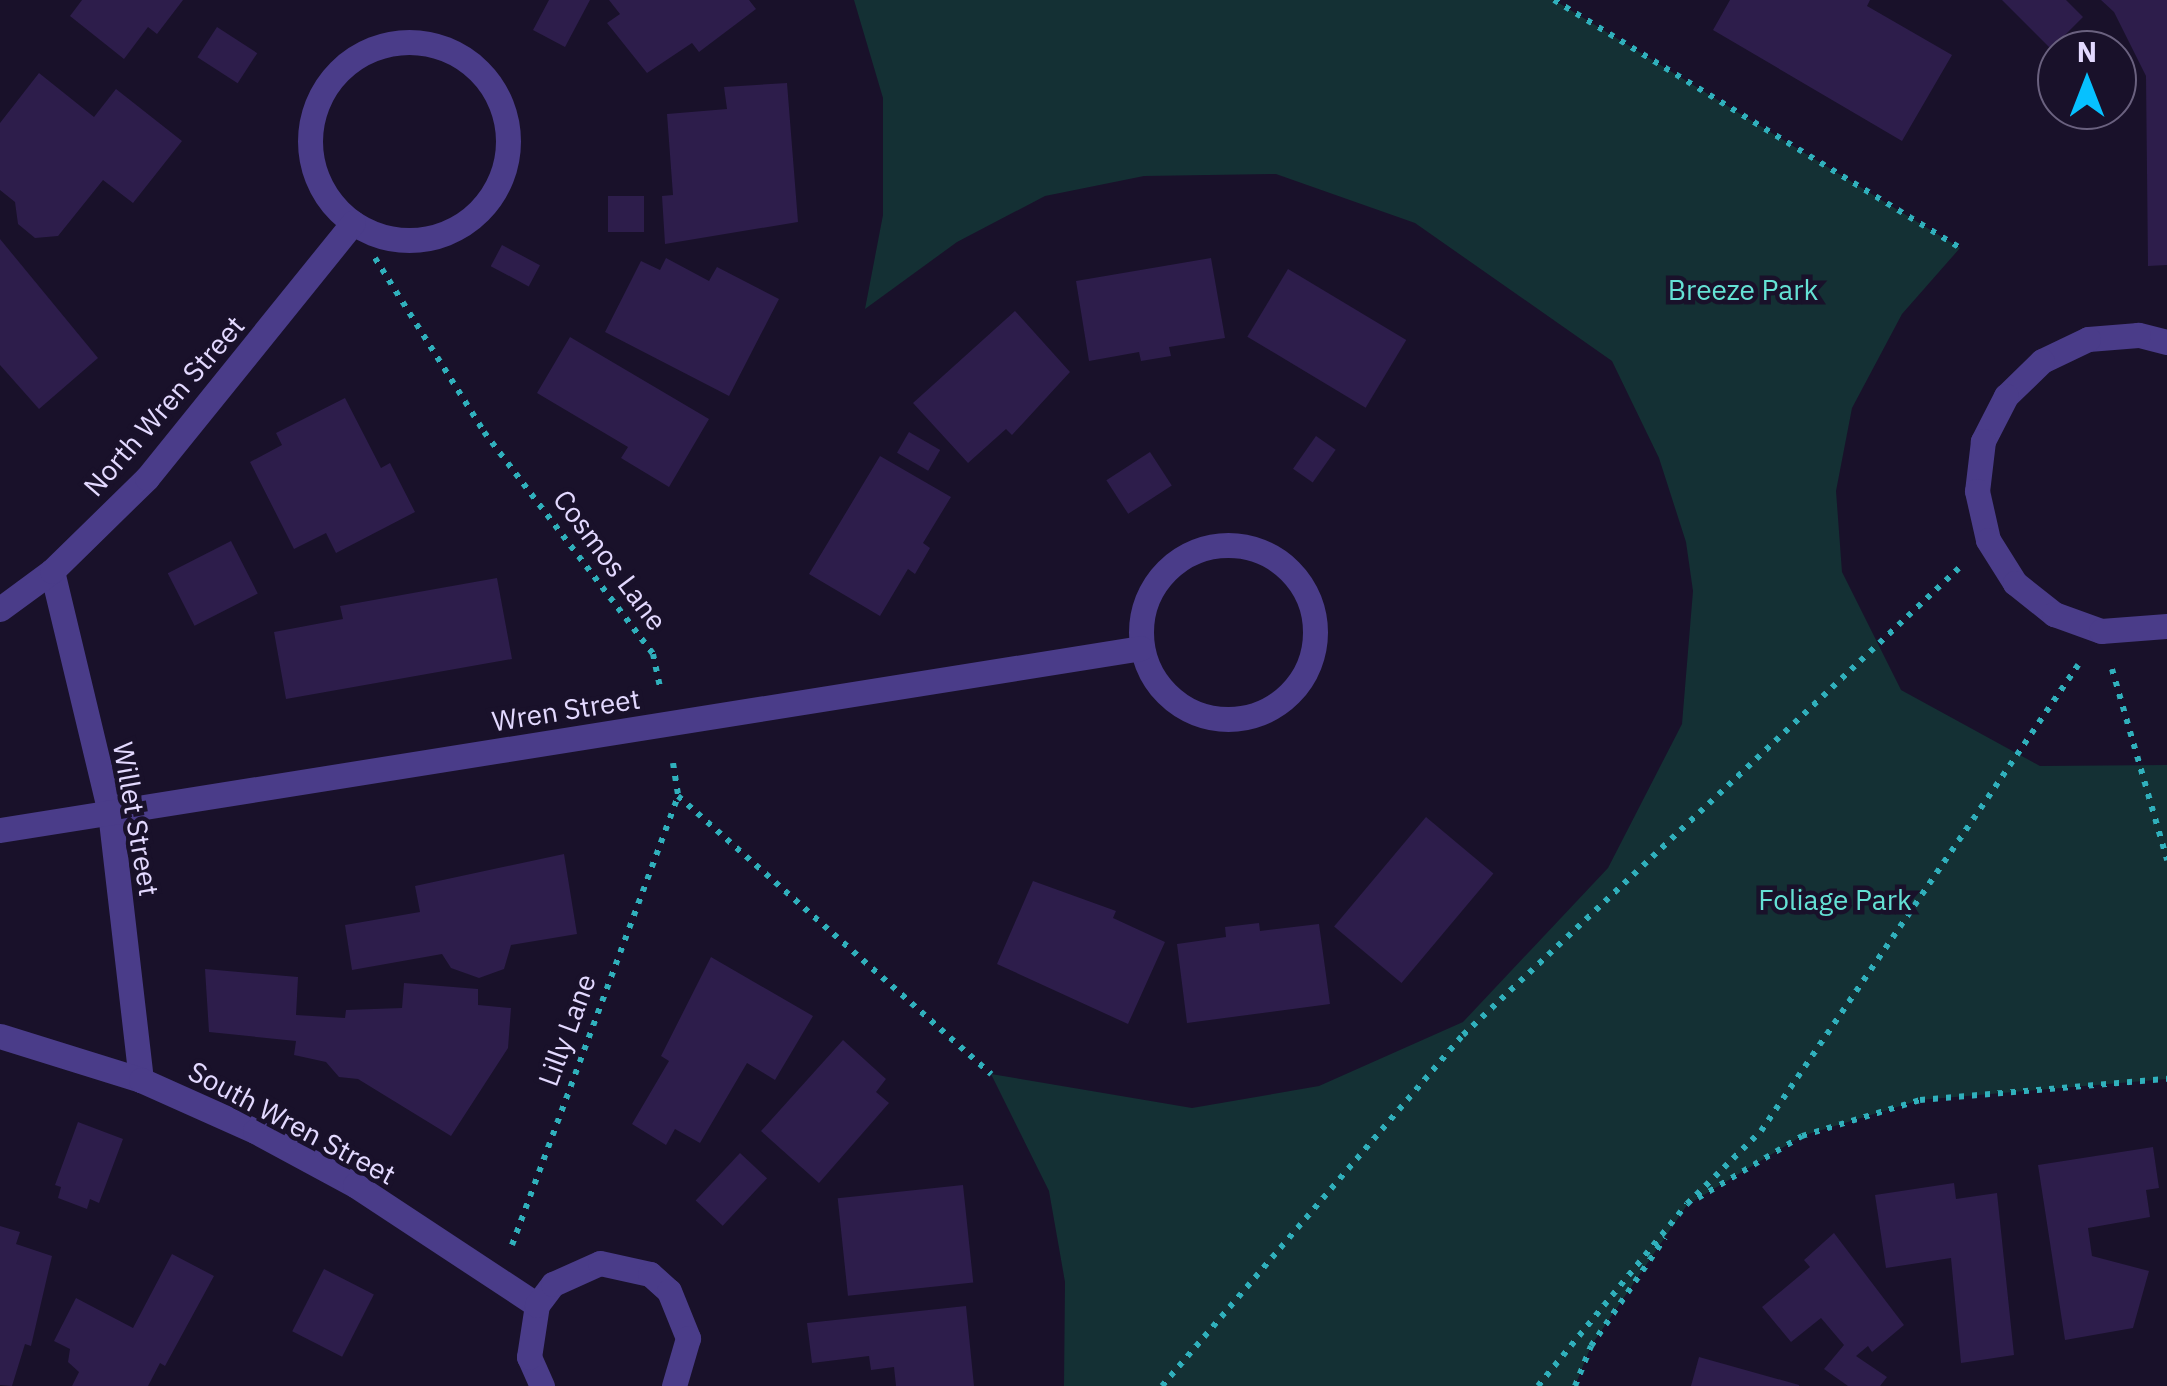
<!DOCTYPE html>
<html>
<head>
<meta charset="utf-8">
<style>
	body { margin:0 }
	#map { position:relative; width:2167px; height:1386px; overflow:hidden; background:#19112a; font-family:"IBM Plex Sans",sans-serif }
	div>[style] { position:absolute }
	.green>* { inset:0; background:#143034 }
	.building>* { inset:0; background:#2d1d4b; transform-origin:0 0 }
	.path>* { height:6px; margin-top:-3px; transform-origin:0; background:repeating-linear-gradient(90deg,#30b0bc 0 5px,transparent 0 13px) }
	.minor>* { height:25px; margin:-12.5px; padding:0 12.5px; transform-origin:12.5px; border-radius:12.5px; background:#4a3c89 }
	.minor>.ring { margin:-12.5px; padding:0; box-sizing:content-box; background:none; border:25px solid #4a3c89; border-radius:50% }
	span { translate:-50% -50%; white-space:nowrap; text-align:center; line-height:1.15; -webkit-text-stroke:9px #19112a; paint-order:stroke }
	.park-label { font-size:28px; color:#64e1d4 }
	.street-label { font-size:28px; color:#e3d9ff }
	.north { position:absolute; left:2037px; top:30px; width:100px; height:100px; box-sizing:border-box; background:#19112a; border:2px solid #6a617f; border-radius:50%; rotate:0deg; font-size:28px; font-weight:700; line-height:40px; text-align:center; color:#e3d9ff }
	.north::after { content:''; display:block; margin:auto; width:35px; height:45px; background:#06c1ff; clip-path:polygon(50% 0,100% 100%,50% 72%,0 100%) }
</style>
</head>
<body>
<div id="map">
	<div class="green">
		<div style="clip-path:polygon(854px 0,1554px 0,1960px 248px,1902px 314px,1852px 408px,1836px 491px,1842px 572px,1901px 690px,2040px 766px,2167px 765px,2167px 1079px,1920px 1100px,1802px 1136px,1687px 1205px,1591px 1346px,1575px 1386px,1064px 1386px,1065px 1282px,1049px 1191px,991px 1074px,1192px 1108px,1319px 1086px,1463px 1022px,1608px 868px,1682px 724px,1693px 591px,1686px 542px,1659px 458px,1612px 361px,1415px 223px,1276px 174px,1144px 176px,1045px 196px,957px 242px,865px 309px,883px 215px,883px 98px)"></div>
	</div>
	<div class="building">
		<div style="clip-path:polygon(82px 0,183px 0,157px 34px,148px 27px,124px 59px,70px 16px)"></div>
		<div style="clip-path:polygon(549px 0,590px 0,565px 47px,533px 30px)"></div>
		<div style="clip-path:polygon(609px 0,749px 0,756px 9px,699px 52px,692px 43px,647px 73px,607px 23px,620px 14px)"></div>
		<div style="clip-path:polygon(1730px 0,1870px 0,1867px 6px,1952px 55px,1902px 141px,1713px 30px)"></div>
		<div style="clip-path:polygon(2002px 0,2066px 0,2083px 17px,2051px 49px)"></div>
		<div style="clip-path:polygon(2101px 0,2167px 0,2167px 265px,2148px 266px,2146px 76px,2114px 12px)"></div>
		<div style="left:217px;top:27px;width:48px;height:36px;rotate:33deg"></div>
		<div style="clip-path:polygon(39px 73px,94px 117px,116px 89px,182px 141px,133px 203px,103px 180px,58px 236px,35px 238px,18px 224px,15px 202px,0 190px,0 123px)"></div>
		<div style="clip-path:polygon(787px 83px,798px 222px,665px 244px,662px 196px,673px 195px,667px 114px,727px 109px,724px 87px)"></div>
		<div style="left:608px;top:196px;width:36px;height:36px"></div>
		<div style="clip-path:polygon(0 239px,98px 358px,39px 409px,0 365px)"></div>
		<div style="left:502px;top:245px;width:43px;height:24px;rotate:28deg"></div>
		<div style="clip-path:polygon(666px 258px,709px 281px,717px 267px,779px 299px,729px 396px,605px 332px,641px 261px,660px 270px)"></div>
		<div style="clip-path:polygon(1211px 258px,1225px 338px,1169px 347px,1171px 356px,1141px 361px,1139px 352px,1089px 361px,1076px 281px)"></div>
		<div style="left:1288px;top:269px;width:138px;height:79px;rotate:31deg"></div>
		<div style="clip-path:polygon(1015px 311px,1070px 372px,1012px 435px,1006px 429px,968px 463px,913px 403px)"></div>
		<div style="clip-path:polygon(570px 337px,709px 419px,669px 487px,621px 458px,628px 447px,537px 393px)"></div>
		<div style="clip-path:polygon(345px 398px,381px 468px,390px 463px,415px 512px,336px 553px,326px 533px,294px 549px,250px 462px,282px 445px,276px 433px)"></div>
		<div style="left:909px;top:432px;width:36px;height:24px;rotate:30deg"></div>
		<div style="left:1316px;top:436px;width:24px;height:40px;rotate:35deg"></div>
		<div style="left:1150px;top:452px;width:40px;height:52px;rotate:57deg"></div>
		<div style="clip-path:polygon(880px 456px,951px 497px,923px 543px,930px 548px,915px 574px,908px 569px,880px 616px,809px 574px)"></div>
		<div style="left:231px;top:541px;width:59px;height:71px;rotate:63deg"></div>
		<div style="clip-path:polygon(497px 578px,512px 659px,286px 699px,274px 632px,343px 619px,340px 606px)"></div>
		<div style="left:1426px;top:817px;width:88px;height:143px;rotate:40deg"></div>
		<div style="clip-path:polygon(564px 854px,577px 934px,511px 945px,504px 969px,479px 978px,451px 968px,442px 954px,352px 970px,345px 925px,420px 912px,415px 886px)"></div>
		<div style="clip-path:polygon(1033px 881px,1116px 911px,1113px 918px,1165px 942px,1128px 1024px,997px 964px)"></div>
		<div style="clip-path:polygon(1259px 923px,1260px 931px,1319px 924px,1330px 1004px,1187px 1023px,1177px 944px,1226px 937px,1225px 927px)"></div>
		<div style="clip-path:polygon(711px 957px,813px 1016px,775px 1080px,747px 1063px,700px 1143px,675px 1129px,666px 1145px,632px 1124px,669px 1061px,661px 1056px)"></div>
		<div style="clip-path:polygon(205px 969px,298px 977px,296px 1015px,345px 1018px,346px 1010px,402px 1008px,404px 983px,478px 989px,478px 1005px,511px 1008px,508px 1048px,451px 1136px,358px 1079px,339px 1077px,326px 1062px,294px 1055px,296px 1041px,209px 1032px)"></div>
		<div style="clip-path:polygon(843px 1040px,886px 1079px,876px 1092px,889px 1103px,819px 1183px,761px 1131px)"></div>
		<div style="clip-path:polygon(78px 1122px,123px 1139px,99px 1203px,90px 1199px,87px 1209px,58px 1198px,61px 1187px,55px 1185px)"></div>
		<div style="clip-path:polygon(2153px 1147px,2159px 1188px,2146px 1190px,2150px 1217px,2088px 1228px,2092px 1256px,2149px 1271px,2133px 1328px,2065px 1340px,2038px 1165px)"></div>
		<div style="left:740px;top:1153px;width:37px;height:65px;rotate:43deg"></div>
		<div style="clip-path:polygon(1954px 1183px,1956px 1199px,1997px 1193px,2014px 1355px,1961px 1363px,1951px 1258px,1886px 1268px,1875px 1195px)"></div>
		<div style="left:963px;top:1185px;width:98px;height:126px;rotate:84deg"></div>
		<div style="clip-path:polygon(0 1226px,20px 1232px,16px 1244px,52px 1256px,31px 1346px,25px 1344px,12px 1386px,0 1385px)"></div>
		<div style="clip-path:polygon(1834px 1233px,1904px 1325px,1872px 1352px,1868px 1346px,1856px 1356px,1887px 1377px,1880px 1386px,1848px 1386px,1824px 1369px,1844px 1345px,1821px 1318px,1791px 1342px,1762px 1307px,1810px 1267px,1804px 1260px)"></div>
		<div style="clip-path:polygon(172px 1254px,214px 1276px,165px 1366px,160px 1363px,148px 1386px,72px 1386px,79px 1372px,68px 1362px,70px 1349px,54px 1341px,76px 1298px,133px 1328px)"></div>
		<div style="left:324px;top:1269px;width:56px;height:70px;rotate:27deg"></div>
		<div style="clip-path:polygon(966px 1306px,974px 1386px,896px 1386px,894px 1367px,871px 1370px,869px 1356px,812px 1363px,807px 1323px)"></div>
		<div style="clip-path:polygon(1699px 1357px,1799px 1385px,1799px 1386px,1691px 1386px)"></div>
	</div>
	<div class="path">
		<div style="left:1554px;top:0;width:476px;rotate:31.4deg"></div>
		<div style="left:375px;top:258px;width:205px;rotate:57.9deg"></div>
		<div style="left:484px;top:432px;width:279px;rotate:52.7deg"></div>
		<div style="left:653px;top:654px;width:34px;rotate:78deg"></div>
		<div style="left:2112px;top:669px;width:199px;rotate:73.9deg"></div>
		<div style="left:673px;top:763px;width:33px;rotate:81deg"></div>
		<div style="left:678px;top:796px;width:419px;rotate:41.6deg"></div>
		<div style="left:1698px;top:1198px;width:121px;rotate:-30.8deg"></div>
		<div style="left:1802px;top:1136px;width:123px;rotate:-17deg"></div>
		<div style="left:1920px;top:1100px;width:248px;rotate:-4.9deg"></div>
		<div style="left:512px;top:1245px;width:479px;rotate:-69.7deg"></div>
		<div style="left:1162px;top:1386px;width:462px;rotate:-49.4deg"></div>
		<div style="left:1463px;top:1035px;width:681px;rotate:-43.28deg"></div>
		<div style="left:1538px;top:1386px;width:235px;rotate:-50.7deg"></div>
		<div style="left:1687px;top:1204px;width:104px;rotate:-44.6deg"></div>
		<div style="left:1761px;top:1131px;width:564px;rotate:-55.77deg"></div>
		<div style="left:1575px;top:1386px;width:43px;rotate:-68.2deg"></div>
		<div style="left:1591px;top:1346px;width:131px;rotate:-55.6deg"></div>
	</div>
	<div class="minor">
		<div class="ring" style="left:310px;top:42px;width:173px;height:173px"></div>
		<div style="left:2167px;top:342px;width:30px;rotate:-166deg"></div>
		<div style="left:2138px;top:335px;width:50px;rotate:175.4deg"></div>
		<div style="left:2088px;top:339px;width:51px;rotate:154.4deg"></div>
		<div style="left:2042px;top:361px;width:50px;rotate:135.8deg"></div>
		<div style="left:2006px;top:396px;width:51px;rotate:117.1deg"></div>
		<div style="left:1983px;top:441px;width:50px;rotate:96.8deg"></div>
		<div style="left:1977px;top:491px;width:50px;rotate:77.3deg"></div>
		<div style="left:1988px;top:540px;width:51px;rotate:57.9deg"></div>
		<div style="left:2015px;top:583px;width:50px;rotate:38.5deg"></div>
		<div style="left:2054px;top:614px;width:50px;rotate:19.9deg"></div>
		<div style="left:2101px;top:631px;width:66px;rotate:-4.3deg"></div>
		<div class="ring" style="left:1141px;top:545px;width:149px;height:149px"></div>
		<div style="left:52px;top:571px;width:248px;rotate:76.5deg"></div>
		<div style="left:110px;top:812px;width:270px;rotate:83.4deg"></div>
		<div style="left:0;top:609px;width:64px;rotate:-36.2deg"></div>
		<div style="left:52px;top:571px;width:133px;rotate:-44.4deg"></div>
		<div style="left:147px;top:478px;width:328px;rotate:-51.1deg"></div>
		<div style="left:0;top:830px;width:1155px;rotate:-9.06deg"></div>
		<div style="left:0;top:1036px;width:148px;rotate:17.3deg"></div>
		<div style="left:141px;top:1080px;width:125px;rotate:24.1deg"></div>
		<div style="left:255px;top:1131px;width:114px;rotate:28.4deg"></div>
		<div style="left:355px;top:1185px;width:218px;rotate:33.4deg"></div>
		<div style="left:542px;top:1386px;width:32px;rotate:-114deg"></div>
		<div style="left:529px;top:1357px;width:53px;rotate:-81.3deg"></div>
		<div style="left:537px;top:1305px;width:26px;rotate:-53deg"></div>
		<div style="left:553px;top:1284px;width:51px;rotate:-24.1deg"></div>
		<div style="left:600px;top:1263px;width:51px;rotate:12.4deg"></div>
		<div style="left:650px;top:1274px;width:25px;rotate:42deg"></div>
		<div style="left:669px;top:1291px;width:51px;rotate:68deg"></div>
		<div style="left:688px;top:1338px;width:50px;rotate:106.3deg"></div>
	</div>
	<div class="park-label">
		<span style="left:1743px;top:290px">Breeze Park</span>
		<span style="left:1835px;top:900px">Foliage Park</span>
	</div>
	<div class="street-label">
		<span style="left:164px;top:406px;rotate:-49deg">North Wren Street</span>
		<span style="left:610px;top:560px;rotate:53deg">Cosmos Lane</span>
		<span style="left:566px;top:710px;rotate:-9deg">Wren Street</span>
		<span style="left:136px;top:819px;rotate:80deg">Willet Street</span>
		<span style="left:567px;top:1030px;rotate:-70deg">Lilly Lane</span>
		<span style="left:292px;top:1123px;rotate:28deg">South Wren Street</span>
	</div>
	<div class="north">N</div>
</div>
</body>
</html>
